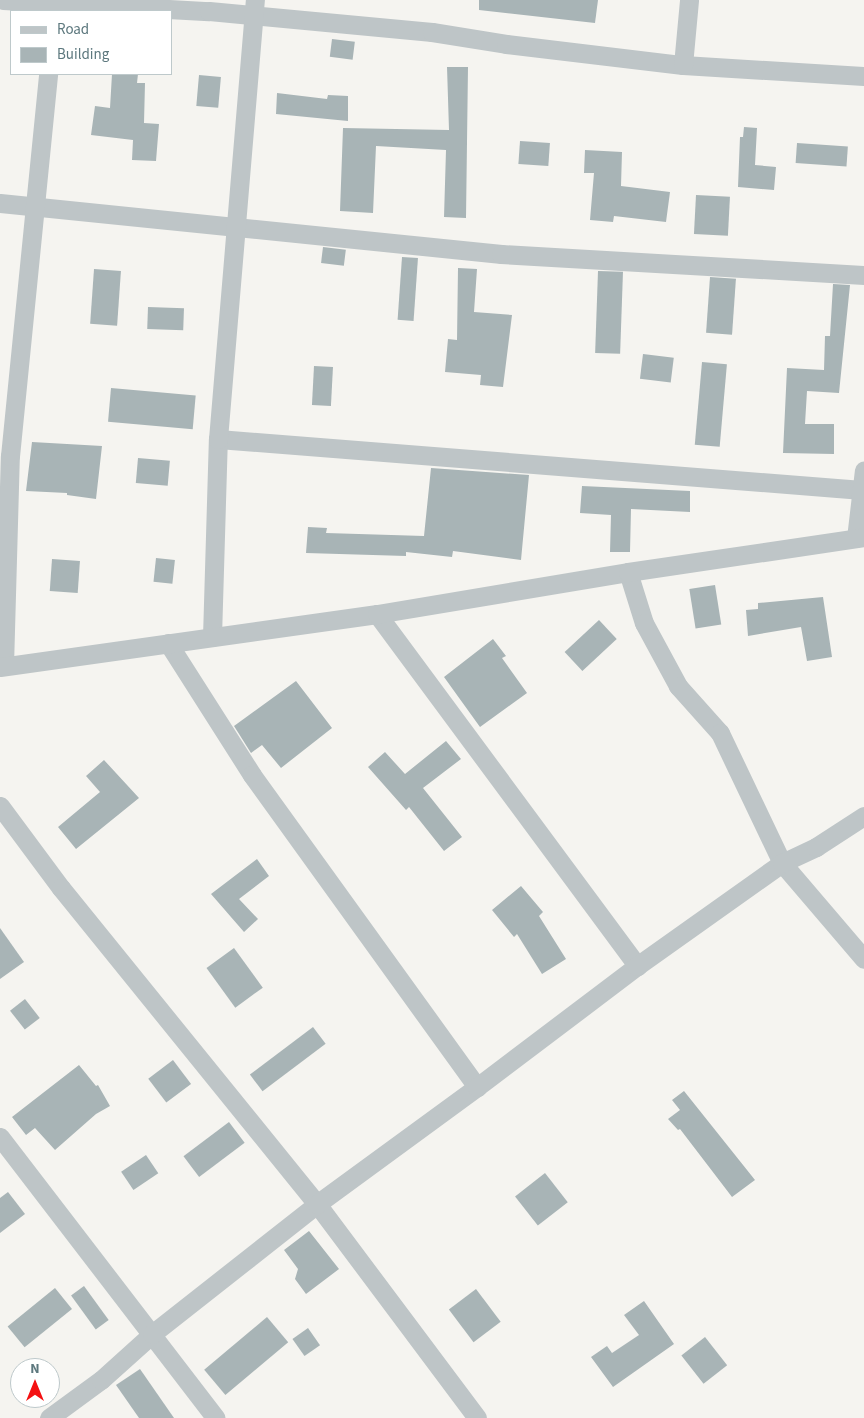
<!DOCTYPE html>
<html>
<head>
<meta charset="utf-8">
<style>
	body { margin:0 }
	#map { position:relative; width:864px; height:1418px; overflow:hidden; background:#f5f4f0; font-family:"Source Sans 3",sans-serif }
	div>[style] { position:absolute }
	.building>* { inset:0; background:#a8b4b6; transform-origin:0 0 }
	.minor>* { height:19px; margin:-9.5px; padding:0 9.5px; transform-origin:9.5px; border-radius:9.5px; background:#bec5c7 }
	span { translate:-50% -50%; white-space:nowrap; text-align:center; line-height:1.15; -webkit-text-stroke:5px #fff; paint-order:stroke }
	.legend { position:absolute; left:10px; top:10px; width:162px; height:65px; box-sizing:border-box; background:#fff; border:1px solid #bec9cb; margin:0; padding:6px 9px; list-style:none; font-size:15px; color:#5d787e }
	.legend li { display:flex; align-items:center; gap:10px; height:25px }
	.legend b { width:25px; border:1px solid #bec9cb }
	.north { position:absolute; left:10px; top:1358px; width:50px; height:50px; box-sizing:border-box; background:#fff; border:1px solid #bec9cb; border-radius:50%; rotate:0deg; font-size:14px; font-weight:700; line-height:20px; text-align:center; color:#5d787e }
	.north::after { content:''; display:block; margin:auto; width:18px; height:22px; background:#f41112; clip-path:polygon(50% 0,100% 100%,50% 72%,0 100%) }
</style>
</head>
<body>
<div id="map">
	<div class="building">
		<div style="clip-path:polygon(479px 0,598px 0,595px 23px,479px 10px)"></div>
		<div style="left:332px;top:39px;width:23px;height:18px;rotate:7deg"></div>
		<div style="clip-path:polygon(447px 67px,468px 67px,466px 218px,444px 217px,446px 150px,376px 146px,373px 213px,340px 211px,343px 128px,449px 130px)"></div>
		<div style="clip-path:polygon(112px 74px,138px 74px,137px 83px,145px 83px,144px 123px,159px 124px,156px 161px,132px 160px,133px 140px,91px 135px,95px 106px,110px 108px)"></div>
		<div style="left:199px;top:75px;width:22px;height:31px;rotate:5deg"></div>
		<div style="clip-path:polygon(277px 93px,327px 99px,328px 95px,348px 96px,348px 121px,276px 114px)"></div>
		<div style="clip-path:polygon(744px 127px,757px 128px,755px 165px,776px 167px,774px 190px,738px 187px,740px 137px,743px 137px)"></div>
		<div style="left:520px;top:141px;width:30px;height:23px;rotate:4deg"></div>
		<div style="left:797px;top:143px;width:51px;height:20px;rotate:4deg"></div>
		<div style="clip-path:polygon(585px 150px,622px 152px,621px 186px,670px 192px,666px 222px,614px 216px,613px 222px,590px 220px,594px 173px,584px 173px)"></div>
		<div style="left:696px;top:195px;width:34px;height:39px;rotate:3deg"></div>
		<div style="left:323px;top:247px;width:23px;height:16px;rotate:7deg"></div>
		<div style="left:402px;top:257px;width:16px;height:63px;rotate:4deg"></div>
		<div style="clip-path:polygon(458px 268px,477px 269px,474px 312px,512px 315px,503px 387px,480px 385px,481px 375px,445px 372px,448px 339px,457px 340px)"></div>
		<div style="left:94px;top:269px;width:27px;height:55px;rotate:4deg"></div>
		<div style="left:598px;top:271px;width:25px;height:82px;rotate:2deg"></div>
		<div style="left:710px;top:277px;width:26px;height:56px;rotate:4deg"></div>
		<div style="clip-path:polygon(833px 284px,850px 285px,839px 393px,807px 391px,805px 424px,834px 424px,834px 454px,783px 453px,787px 368px,824px 370px,825px 336px,830px 336px)"></div>
		<div style="left:148px;top:307px;width:36px;height:22px;rotate:2deg"></div>
		<div style="left:643px;top:354px;width:31px;height:25px;rotate:7deg"></div>
		<div style="left:702px;top:362px;width:25px;height:83px;rotate:5deg"></div>
		<div style="left:314px;top:366px;width:19px;height:39px;rotate:3deg"></div>
		<div style="left:111px;top:388px;width:85px;height:34px;rotate:5deg"></div>
		<div style="clip-path:polygon(32px 442px,102px 446px,96px 499px,67px 495px,67px 493px,26px 491px)"></div>
		<div style="left:138px;top:458px;width:32px;height:25px;rotate:5deg"></div>
		<div style="clip-path:polygon(431px 468px,529px 475px,521px 560px,453px 551px,452px 557px,406px 552px,406px 556px,306px 553px,308px 527px,327px 528px,326px 533px,424px 536px)"></div>
		<div style="clip-path:polygon(582px 486px,690px 491px,690px 512px,631px 509px,630px 552px,610px 552px,611px 515px,580px 513px)"></div>
		<div style="left:156px;top:558px;width:19px;height:24px;rotate:6deg"></div>
		<div style="left:52px;top:559px;width:28px;height:32px;rotate:4deg"></div>
		<div style="left:715px;top:585px;width:40px;height:26px;rotate:81deg"></div>
		<div style="clip-path:polygon(823px 597px,832px 657px,807px 661px,801px 627px,748px 636px,746px 610px,758px 609px,758px 603px)"></div>
		<div style="left:599px;top:620px;width:26px;height:47px;rotate:47deg"></div>
		<div style="clip-path:polygon(493px 639px,506px 656px,502px 658px,527px 693px,480px 727px,444px 677px)"></div>
		<div style="clip-path:polygon(296px 681px,332px 728px,281px 768px,262px 745px,251px 753px,234px 726px)"></div>
		<div style="clip-path:polygon(446px 741px,461px 759px,423px 788px,462px 837px,444px 851px,409px 807px,406px 810px,368px 767px,385px 752px,405px 774px)"></div>
		<div style="clip-path:polygon(104px 760px,139px 798px,76px 849px,58px 827px,100px 792px,86px 776px)"></div>
		<div style="clip-path:polygon(257px 859px,269px 876px,239px 899px,258px 919px,244px 932px,211px 894px)"></div>
		<div style="clip-path:polygon(521px 886px,543px 912px,539px 916px,566px 959px,542px 974px,517px 934px,514px 937px,492px 910px)"></div>
		<div style="clip-path:polygon(0 928px,24px 962px,0 979px)"></div>
		<div style="left:234px;top:948px;width:49px;height:34px;rotate:54deg"></div>
		<div style="left:25px;top:999px;width:24px;height:19px;rotate:52deg"></div>
		<div style="left:313px;top:1027px;width:21px;height:79px;rotate:53deg"></div>
		<div style="left:173px;top:1060px;width:30px;height:31px;rotate:53deg"></div>
		<div style="clip-path:polygon(79px 1065px,96px 1086px,98px 1085px,110px 1106px,96px 1114px,55px 1150px,35px 1128px,26px 1135px,12px 1117px)"></div>
		<div style="clip-path:polygon(684px 1091px,755px 1180px,732px 1197px,680px 1129px,678px 1130px,668px 1119px,680px 1110px,672px 1100px)"></div>
		<div style="left:229px;top:1122px;width:26px;height:57px;rotate:53deg"></div>
		<div style="left:146px;top:1155px;width:22px;height:30px;rotate:56deg"></div>
		<div style="left:545px;top:1173px;width:37px;height:38px;rotate:52deg"></div>
		<div style="clip-path:polygon(8px 1192px,25px 1214px,0 1233px,0 1198px)"></div>
		<div style="clip-path:polygon(309px 1231px,339px 1269px,306px 1294px,295px 1279px,298px 1269px,284px 1250px)"></div>
		<div style="left:84px;top:1286px;width:42px;height:16px;rotate:54deg"></div>
		<div style="left:55px;top:1288px;width:27px;height:61px;rotate:51deg"></div>
		<div style="left:476px;top:1289px;width:41px;height:34px;rotate:53deg"></div>
		<div style="clip-path:polygon(644px 1301px,674px 1344px,613px 1387px,591px 1357px,607px 1346px,612px 1353px,639px 1335px,624px 1315px)"></div>
		<div style="left:267px;top:1317px;width:33px;height:82px;rotate:50deg"></div>
		<div style="left:308px;top:1328px;width:21px;height:19px;rotate:55deg"></div>
		<div style="left:705px;top:1337px;width:36px;height:30px;rotate:52deg"></div>
		<div style="clip-path:polygon(140px 1369px,174px 1418px,139px 1418px,116px 1385px)"></div>
	</div>
	<div class="minor">
		<div style="left:3px;top:0;width:206px;rotate:3.1deg"></div>
		<div style="left:209px;top:11px;width:224px;rotate:5.4deg"></div>
		<div style="left:432px;top:32px;width:75px;rotate:9.2deg"></div>
		<div style="left:506px;top:44px;width:178px;rotate:6.8deg"></div>
		<div style="left:683px;top:65px;width:181px;rotate:3.5deg"></div>
		<div style="left:683px;top:65px;width:65px;rotate:-84.7deg"></div>
		<div style="left:0;top:203px;width:504px;rotate:5.81deg"></div>
		<div style="left:501px;top:254px;width:364px;rotate:3.3deg"></div>
		<div style="left:218px;top:439px;width:646px;rotate:4.53deg"></div>
		<div style="left:856px;top:538px;width:68px;rotate:-83.3deg"></div>
		<div style="left:628px;top:572px;width:53px;rotate:72.6deg"></div>
		<div style="left:644px;top:623px;width:72px;rotate:61.6deg"></div>
		<div style="left:678px;top:686px;width:63px;rotate:48.2deg"></div>
		<div style="left:720px;top:733px;width:144px;rotate:64.5deg"></div>
		<div style="left:782px;top:863px;width:126px;rotate:49.5deg"></div>
		<div style="left:377px;top:614px;width:438px;rotate:53.5deg"></div>
		<div style="left:212px;top:637px;width:198px;rotate:-88.3deg"></div>
		<div style="left:218px;top:439px;width:441px;rotate:-85.2deg"></div>
		<div style="left:168px;top:643px;width:156px;rotate:57.5deg"></div>
		<div style="left:252px;top:775px;width:385px;rotate:54.2deg"></div>
		<div style="left:4px;top:666px;width:210px;rotate:-88.4deg"></div>
		<div style="left:10px;top:456px;width:384px;rotate:-84.3deg"></div>
		<div style="left:0;top:667px;width:381px;rotate:-8deg"></div>
		<div style="left:377px;top:614px;width:254px;rotate:-9.5deg"></div>
		<div style="left:628px;top:572px;width:239px;rotate:-8.4deg"></div>
		<div style="left:0;top:806px;width:102px;rotate:53.4deg"></div>
		<div style="left:61px;top:888px;width:407px;rotate:51deg"></div>
		<div style="left:317px;top:1204px;width:267px;rotate:53.2deg"></div>
		<div style="left:0;top:1137px;width:354px;rotate:52.5deg"></div>
		<div style="left:49px;top:1418px;width:64px;rotate:-36.2deg"></div>
		<div style="left:101px;top:1380px;width:69px;rotate:-42deg"></div>
		<div style="left:152px;top:1334px;width:210px;rotate:-38.2deg"></div>
		<div style="left:317px;top:1204px;width:198px;rotate:-36.2deg"></div>
		<div style="left:477px;top:1087px;width:201px;rotate:-37.1deg"></div>
		<div style="left:637px;top:966px;width:178px;rotate:-35.4deg"></div>
		<div style="left:782px;top:863px;width:38px;rotate:-25deg"></div>
		<div style="left:816px;top:847px;width:57px;rotate:-32.9deg"></div>
	</div>
	<ul class="legend">
	<li><b style="height:6px;background:#bec5c7"></b>Road</li>
	<li><b style="height:14px;background:#a8b4b6"></b>Building</li>
	</ul>
	<div class="north">N</div>
</div>
</body>
</html>
